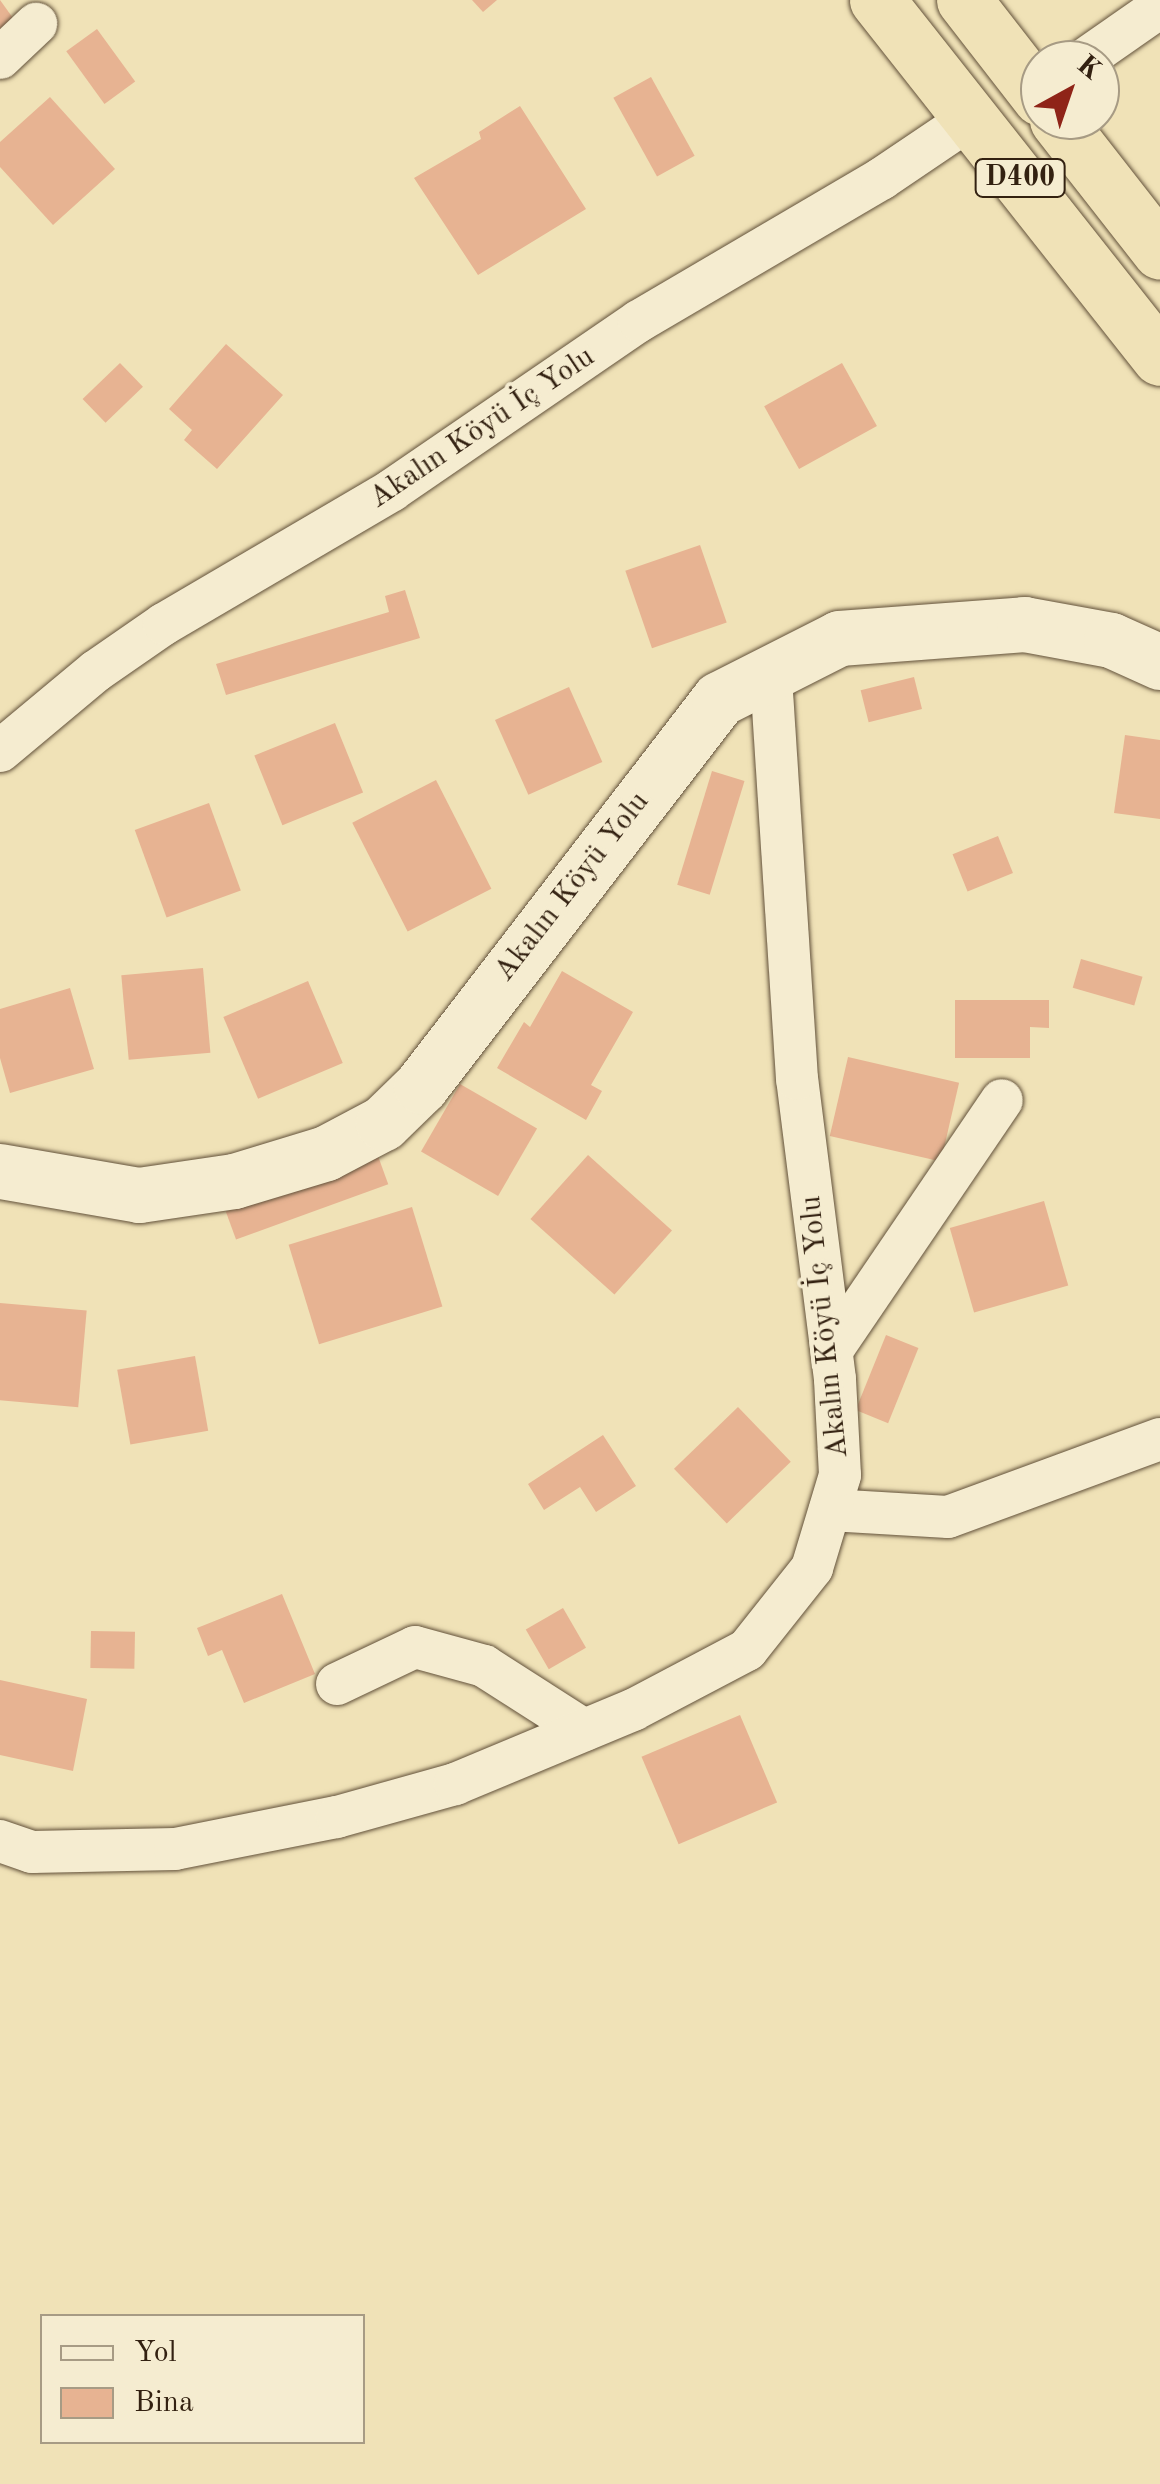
<!DOCTYPE html>
<html>
<head>
<meta charset="utf-8">
<style>
	body { margin:0 }
	#map { position:relative; width:1160px; height:2484px; overflow:hidden; background:#f0e2b7; font-family:"Old Standard TT",serif }
	div>[style] { position:absolute }
	.building>* { inset:0; background:#e7b392; transform-origin:0 0 }
	.roads { filter:drop-shadow(0 0 2px #62513a) drop-shadow(0 0 2px #62513a) }
	.street>* { height:42px; margin:-21px; padding:0 21px; transform-origin:21px; border-radius:21px; background:#f5ecd0 }
	.secondary>* { height:55px; margin:-27.5px; padding:0 27.5px; transform-origin:27.5px; border-radius:27.5px; background:#f5ecd0 }
	.highway>* { height:55px; margin:-27.5px; padding:0 27.5px; transform-origin:27.5px; border-radius:27.5px; background:#f0e2b7 }
	span { translate:-50% -50%; white-space:nowrap; text-align:center; line-height:1.15; -webkit-text-stroke:8px #f5ecd0; paint-order:stroke }
	.shield-label span { padding:2px 8px; background:#f5ecd0; border:2px solid; border-radius:8px; -webkit-text-stroke-width:0 }
	.shield-label { font-size:28px; color:#332111; font-weight:700 }
	.street-label { font-size:30px; color:#332111 }
	.legend { position:absolute; left:40px; top:2314px; width:325px; height:130px; box-sizing:border-box; background:#f5ecd0; border:2px solid #a79b84; margin:0; padding:12px 18px; list-style:none; font-size:30px; color:#332111 }
	.legend li { display:flex; align-items:center; gap:20px; height:50px }
	.legend b { width:50px; border:2px solid #a79b84 }
	.north { position:absolute; left:1020px; top:40px; width:100px; height:100px; box-sizing:border-box; background:#f5ecd0; border:2px solid #a79b84; border-radius:50%; rotate:40deg; font-size:28px; font-weight:700; line-height:40px; text-align:center; color:#332111 }
	.north::after { content:''; display:block; margin:auto; width:35px; height:45px; background:#8f2418; clip-path:polygon(50% 0,100% 100%,50% 72%,0 100%) }
</style>
</head>
<body>
<div id="map">
	<div class="building">
		<div style="clip-path:polygon(0 0,18px 25px,0 38px)"></div>
		<div style="clip-path:polygon(472px 0,497px 0,483px 12px)"></div>
		<div style="left:97px;top:29px;width:65px;height:38px;rotate:54deg"></div>
		<div style="left:651px;top:77px;width:90px;height:43px;rotate:61deg"></div>
		<div style="clip-path:polygon(50px 97px,115px 169px,53px 225px,0 167px,0 142px)"></div>
		<div style="clip-path:polygon(520px 106px,586px 209px,478px 275px,414px 178px,481px 139px,479px 132px)"></div>
		<div style="clip-path:polygon(226px 344px,283px 395px,217px 469px,184px 440px,192px 430px,169px 409px)"></div>
		<div style="left:120px;top:363px;width:33px;height:52px;rotate:46deg"></div>
		<div style="left:842px;top:363px;width:72px;height:89px;rotate:61deg"></div>
		<div style="left:700px;top:545px;width:82px;height:79px;rotate:71deg"></div>
		<div style="clip-path:polygon(405px 590px,420px 638px,226px 695px,216px 664px,389px 612px,385px 596px)"></div>
		<div style="left:914px;top:677px;width:33px;height:55px;rotate:76deg"></div>
		<div style="left:569px;top:687px;width:82px;height:81px;rotate:66deg"></div>
		<div style="left:335px;top:723px;width:75px;height:87px;rotate:68deg"></div>
		<div style="clip-path:polygon(1125px 735px,1160px 740px,1160px 819px,1114px 813px)"></div>
		<div style="left:712px;top:771px;width:34px;height:119px;rotate:17deg"></div>
		<div style="left:436px;top:780px;width:122px;height:94px;rotate:63deg"></div>
		<div style="left:209px;top:803px;width:93px;height:79px;rotate:70deg"></div>
		<div style="left:998px;top:836px;width:40px;height:49px;rotate:68deg"></div>
		<div style="left:1081px;top:959px;width:64px;height:30px;rotate:16deg"></div>
		<div style="left:203px;top:968px;width:85px;height:82px;rotate:85deg"></div>
		<div style="clip-path:polygon(562px 971px,633px 1012px,591px 1085px,602px 1091px,586px 1120px,497px 1068px,524px 1022px,530px 1027px)"></div>
		<div style="left:308px;top:981px;width:89px;height:92px;rotate:67deg"></div>
		<div style="clip-path:polygon(70px 988px,94px 1069px,10px 1093px,0 1058px,0 1009px)"></div>
		<div style="clip-path:polygon(955px 1000px,1049px 1000px,1049px 1028px,1030px 1027px,1030px 1058px,955px 1058px)"></div>
		<div style="left:848px;top:1057px;width:114px;height:81px;rotate:13deg"></div>
		<div style="left:460px;top:1084px;width:89px;height:78px;rotate:30deg"></div>
		<div style="left:588px;top:1155px;width:113px;height:86px;rotate:42deg"></div>
		<div style="left:378px;top:1156px;width:30px;height:162px;rotate:70deg"></div>
		<div style="left:1044px;top:1201px;width:88px;height:98px;rotate:74deg"></div>
		<div style="left:412px;top:1207px;width:104px;height:129px;rotate:73deg"></div>
		<div style="left:0;top:1303px;width:87px;height:97px;rotate:5deg"></div>
		<div style="left:886px;top:1335px;width:35px;height:81px;rotate:22deg"></div>
		<div style="left:195px;top:1356px;width:76px;height:79px;rotate:80deg"></div>
		<div style="left:738px;top:1407px;width:76px;height:89px;rotate:46deg"></div>
		<div style="clip-path:polygon(603px 1435px,636px 1486px,596px 1512px,580px 1487px,544px 1510px,528px 1484px)"></div>
		<div style="clip-path:polygon(282px 1594px,315px 1674px,244px 1703px,222px 1650px,208px 1656px,197px 1628px)"></div>
		<div style="left:563px;top:1608px;width:46px;height:43px;rotate:60deg"></div>
		<div style="left:91px;top:1631px;width:44px;height:37px;rotate:1deg"></div>
		<div style="clip-path:polygon(0 1680px,87px 1699px,73px 1771px,0 1755px)"></div>
		<div style="left:740px;top:1715px;width:95px;height:107px;rotate:67deg"></div>
	</div>
	<div class="roads">
		<div class="street">
			<div style="left:0;top:58px;width:50px;rotate:-43.4deg"></div>
			<div style="left:1084px;top:60px;width:93px;rotate:-34.9deg"></div>
			<div style="left:0;top:751px;width:125px;rotate:-39.8deg"></div>
			<div style="left:96px;top:671px;width:83px;rotate:-34.7deg"></div>
			<div style="left:164px;top:624px;width:264px;rotate:-30.4deg"></div>
			<div style="left:392px;top:490px;width:299px;rotate:-34.4deg"></div>
			<div style="left:639px;top:321px;width:281px;rotate:-30.4deg"></div>
			<div style="left:881px;top:179px;width:111px;rotate:-34deg"></div>
			<div style="left:832px;top:1350px;width:302px;rotate:-55.8deg"></div>
			<div style="left:830px;top:1510px;width:118px;rotate:3.4deg"></div>
			<div style="left:948px;top:1517px;width:226px;rotate:-20.2deg"></div>
			<div style="left:337px;top:1684px;width:86px;rotate:-25.4deg"></div>
			<div style="left:415px;top:1647px;width:72px;rotate:15.4deg"></div>
			<div style="left:484px;top:1666px;width:119px;rotate:32.6deg"></div>
			<div style="left:0;top:1841px;width:34px;rotate:19deg"></div>
			<div style="left:32px;top:1852px;width:143px;rotate:-1.2deg"></div>
			<div style="left:175px;top:1849px;width:165px;rotate:-11.2deg"></div>
			<div style="left:337px;top:1817px;width:123px;rotate:-15.6deg"></div>
			<div style="left:455px;top:1784px;width:193px;rotate:-22.6deg"></div>
			<div style="left:633px;top:1710px;width:129px;rotate:-27.8deg"></div>
			<div style="left:747px;top:1650px;width:105px;rotate:-51.6deg"></div>
			<div style="left:812px;top:1568px;width:97px;rotate:-73.2deg"></div>
			<div style="left:840px;top:1475px;width:96px;rotate:-93deg"></div>
			<div style="left:835px;top:1379px;width:302px;rotate:-97.2deg"></div>
			<div style="left:797px;top:1079px;width:408px;rotate:-93.7deg"></div>
		</div>
		<div class="secondary">
			<div style="left:0;top:1171px;width:141px;rotate:9.8deg"></div>
			<div style="left:139px;top:1195px;width:96px;rotate:-8.4deg"></div>
			<div style="left:234px;top:1181px;width:96px;rotate:-16.9deg"></div>
			<div style="left:326px;top:1153px;width:64px;rotate:-27.8deg"></div>
			<div style="left:383px;top:1123px;width:53px;rotate:-44.2deg"></div>
			<div style="left:421px;top:1086px;width:488px;rotate:-52.4deg"></div>
			<div style="left:719px;top:699px;width:135px;rotate:-26.9deg"></div>
			<div style="left:839px;top:638px;width:186px;rotate:-4.3deg"></div>
			<div style="left:1024px;top:624px;width:88px;rotate:10.4deg"></div>
			<div style="left:1111px;top:640px;width:54px;rotate:24.2deg"></div>
		</div>
		<div class="highway">
			<div style="left:877px;top:0;width:456px;rotate:51.7deg"></div>
			<div style="left:964px;top:0;width:124px;rotate:52.2deg"></div>
			<div style="left:1057px;top:120px;width:167px;rotate:52deg"></div>
		</div>
	</div>
	<div class="shield-label">
		<span style="left:1020px;top:178px">D400</span>
	</div>
	<div class="street-label">
		<span style="left:482px;top:428px;rotate:-34deg">Akalın Köyü İç Yolu</span>
		<span style="left:572px;top:887px;rotate:-52deg">Akalın Köyü Yolu</span>
		<span style="left:825px;top:1327px;rotate:-96deg">Akalın Köyü İç Yolu</span>
	</div>
	<ul class="legend">
	<li><b style="height:12px;background:#f5ecd0"></b>Yol</li>
	<li><b style="height:28px;background:#e7b392"></b>Bina</li>
	</ul>
	<div class="north">K</div>
</div>
</body>
</html>
